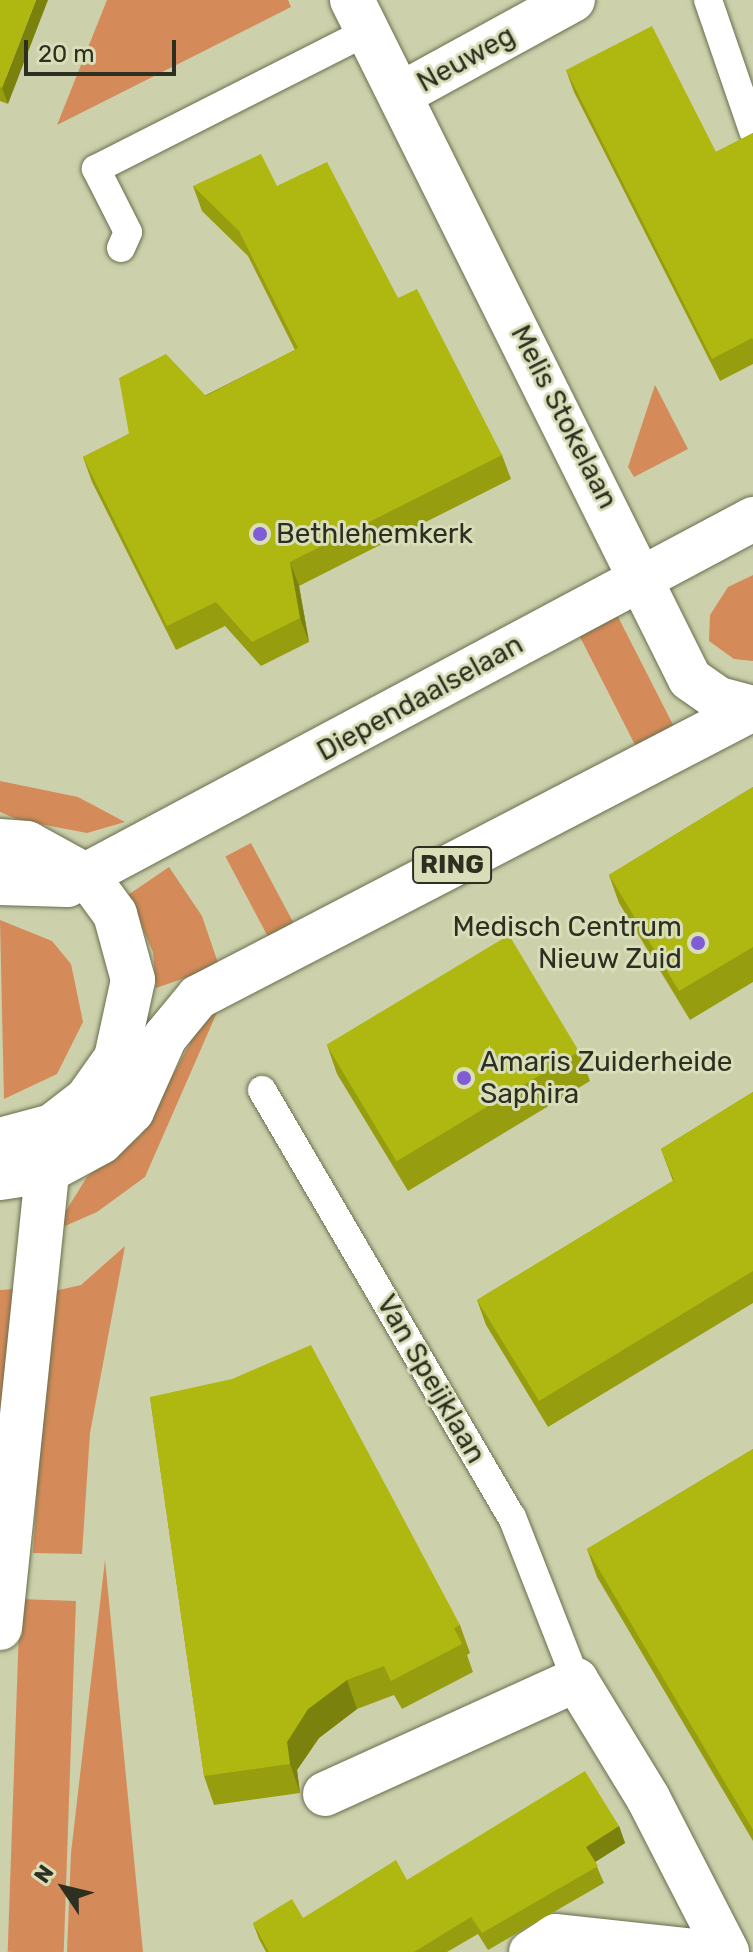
<!DOCTYPE html>
<html>
<head>
<meta charset="utf-8">
<style>
	body { margin:0 }
	#map { position:relative; width:753px; height:1952px; overflow:hidden; background:#ccd1ac; font-family:Rubik,sans-serif }
	div>[style] { position:absolute }
	.green>* { inset:0; background:#d58b59; transform-origin:0 0 }
	.roads { filter:drop-shadow(0 0 2px #6a6e4d) drop-shadow(0 0 2px #6a6e4d) }
	.service>* { height:28px; margin:-14px; padding:0 14px; transform-origin:14px; border-radius:14px; background:#fff }
	.pedestrian>* { height:42px; margin:-21px; padding:0 21px; transform-origin:21px; border-radius:21px; background:#fff }
	.minor>* { height:44px; margin:-22px; padding:0 22px; transform-origin:22px; border-radius:22px; background:#fff }
	.secondary>* { height:44px; margin:-22px; padding:0 22px; transform-origin:22px; border-radius:22px; background:#fff }
	.primary>* { height:44px; margin:-22px; padding:0 22px; transform-origin:22px; border-radius:22px; background:#fff }
	.wall>* { inset:0; background:#969e0f }
	.shaded-wall>* { inset:0; background:#7a810c }
	.building>* { inset:0; background:#aeb811; transform-origin:0 0 }
	.dots>* { width:22px; height:22px; translate:-50% -50%; box-sizing:border-box; border:4px solid #d9deb9; border-radius:50% }
	span { translate:-50% -50%; white-space:nowrap; text-align:center; line-height:1.15; -webkit-text-stroke:6px #d9deb9; paint-order:stroke }
	.shield-label span { padding:2px 6px; background:#d9deb9; border:2px solid; border-radius:6px; -webkit-text-stroke-width:0 }
	.shield-label { font-size:26px; color:#2d2f21; font-weight:700 }
	.street-label { font-size:28px; color:#2d2f21 }
	.poi-label { font-size:28px; color:#2d2f21 }
	.left { translate:0 -50%; text-align:left }
	.right { translate:-100% -50%; text-align:right }
	.north { position:absolute; left:24px; top:1848px; width:80px; height:80px; -webkit-text-stroke:6px #d9deb9; paint-order:stroke; rotate:305deg; font-size:22px; font-weight:700; line-height:32px; text-align:center; color:#2d2f21 }
	.north::after { content:''; display:block; margin:auto; width:28px; height:36px; background:#2d2f21; clip-path:polygon(50% 0,100% 100%,50% 72%,0 100%) }
	.scale { position:absolute; left:24px; top:40px; width:152px; height:36px; box-sizing:border-box; border:4px solid #2d2f21; border-top:0; padding-left:10px; font-size:24px; line-height:28px; white-space:nowrap; color:#2d2f21; -webkit-text-stroke:6px #d9deb9; paint-order:stroke }
</style>
</head>
<body>
<div id="map">
	<div class="green">
		<div style="clip-path:polygon(107px 0,288px 0,291px 7px,57px 125px)"></div>
		<div style="clip-path:polygon(655px 385px,688px 449px,634px 477px,628px 467px)"></div>
		<div style="clip-path:polygon(753px 575px,753px 661px,734px 659px,709px 641px,710px 615px,728px 587px)"></div>
		<div style="left:613px;top:607px;width:135px;height:43px;rotate:63deg"></div>
		<div style="clip-path:polygon(0 781px,78px 797px,125px 822px,87px 833px,19px 820px,0 812px)"></div>
		<div style="left:251px;top:843px;width:91px;height:29px;rotate:62deg"></div>
		<div style="clip-path:polygon(169px 867px,202px 916px,219px 966px,156px 988px,153px 952px,128px 895px)"></div>
		<div style="clip-path:polygon(0 920px,52px 941px,71px 964px,83px 1022px,57px 1074px,4px 1099px)"></div>
		<div style="clip-path:polygon(218px 1010px,145px 1177px,97px 1212px,65px 1226px,59px 1222px,87px 1177px,141px 1135px,197px 1030px)"></div>
		<div style="clip-path:polygon(125px 1246px,90px 1433px,82px 1554px,33px 1553px,50px 1292px,81px 1285px)"></div>
		<div style="clip-path:polygon(15px 1289px,0 1523px,0 1290px)"></div>
		<div style="clip-path:polygon(105px 1560px,143px 1952px,67px 1952px,71px 1853px)"></div>
		<div style="left:20px;top:1599px;width:56px;height:353px;rotate:2deg"></div>
	</div>
	<div class="roads">
		<div class="service">
			<div style="left:708px;top:0;width:139px;rotate:71deg"></div>
			<div style="left:121px;top:248px;width:17px;rotate:-66deg"></div>
			<div style="left:128px;top:232px;width:71px;rotate:-116.9deg"></div>
			<div style="left:96px;top:169px;width:305px;rotate:-26.9deg"></div>
			<div style="left:262px;top:1090px;width:495px;rotate:59.7deg"></div>
			<div style="left:512px;top:1517px;width:175px;rotate:68.6deg"></div>
		</div>
		<div class="pedestrian">
			<div style="left:530px;top:1952px;width:30px;rotate:-33deg"></div>
		</div>
		<div class="minor">
			<div style="left:352px;top:0;width:758px;rotate:63.54deg"></div>
			<div style="left:690px;top:679px;width:35px;rotate:35deg"></div>
			<div style="left:719px;top:699px;width:35px;rotate:15deg"></div>
			<div style="left:401px;top:94px;width:196px;rotate:-28.7deg"></div>
			<div style="left:325px;top:1794px;width:276px;rotate:-24.4deg"></div>
			<div style="left:576px;top:1680px;width:138px;rotate:58.6deg"></div>
			<div style="left:648px;top:1798px;width:173px;rotate:62.8deg"></div>
			<div style="left:555px;top:1936px;width:151px;rotate:6.1deg"></div>
		</div>
		<div class="secondary">
			<div style="left:0;top:1628px;width:459px;rotate:-84.1deg"></div>
		</div>
		<div class="primary">
			<div style="left:0;top:841px;width:27px;rotate:4deg"></div>
			<div style="left:27px;top:843px;width:68px;rotate:28.8deg"></div>
			<div style="left:87px;top:876px;width:47px;rotate:53.6deg"></div>
			<div style="left:115px;top:914px;width:68px;rotate:74.7deg"></div>
			<div style="left:133px;top:980px;width:80px;rotate:102.3deg"></div>
			<div style="left:116px;top:1058px;width:50px;rotate:125.3deg"></div>
			<div style="left:87px;top:1099px;width:44px;rotate:142.4deg"></div>
			<div style="left:52px;top:1126px;width:45px;rotate:96.3deg"></div>
			<div style="left:0;top:883px;width:67px;rotate:1.7deg"></div>
			<div style="left:67px;top:885px;width:778px;rotate:-28.08deg"></div>
			<div style="left:0;top:1140px;width:54px;rotate:-15.1deg"></div>
			<div style="left:0;top:1178px;width:48px;rotate:-8.5deg"></div>
			<div style="left:47px;top:1171px;width:61px;rotate:-28.2deg"></div>
			<div style="left:101px;top:1142px;width:44px;rotate:-45deg"></div>
			<div style="left:132px;top:1111px;width:81px;rotate:-66deg"></div>
			<div style="left:165px;top:1037px;width:52px;rotate:-50.5deg"></div>
			<div style="left:198px;top:997px;width:625px;rotate:-27.43deg"></div>
		</div>
	</div>
	<div class="wall">
		<div style="clip-path:polygon(0 0,8px 104px,0 101px)"></div>
		<div style="clip-path:polygon(566px 70px,716px 152px,753px 133px,753px 364px,720px 381px,574px 92px)"></div>
		<div style="clip-path:polygon(193px 186px,277px 186px,398px 298px,502px 455px,511px 479px,299px 586px,309px 642px,261px 666px,225px 626px,176px 650px,92px 482px,83px 457px,295px 350px,248px 256px,202px 211px)"></div>
		<div style="clip-path:polygon(753px 787px,753px 982px,690px 1020px,619px 903px,609px 875px)"></div>
		<div style="clip-path:polygon(327px 1045px,579px 1052px,590px 1081px,408px 1191px,337px 1074px)"></div>
		<div style="clip-path:polygon(753px 1092px,753px 1303px,548px 1427px,486px 1325px,477px 1300px,673px 1181px,661px 1149px)"></div>
		<div style="clip-path:polygon(150px 1397px,460px 1625px,470px 1653px,467px 1655px,473px 1672px,402px 1709px,394px 1695px,357px 1709px,319px 1738px,297px 1770px,300px 1793px,214px 1805px,204px 1776px)"></div>
		<div style="clip-path:polygon(753px 1449px,753px 1841px,597px 1577px,587px 1549px)"></div>
		<div style="clip-path:polygon(619px 1826px,625px 1843px,595px 1862px,604px 1883px,488px 1950px,478px 1934px,447px 1952px,266px 1952px,259px 1939px,253px 1923px,303px 1918px,407px 1880px)"></div>
	</div>
	<div class="shaded-wall">
		<div style="clip-path:polygon(36px 0,48px 0,8px 104px,2px 88px)"></div>
		<div style="clip-path:polygon(290px 562px,299px 586px,309px 642px,300px 618px)"></div>
		<div style="clip-path:polygon(347px 1680px,357px 1709px,319px 1738px,297px 1770px,300px 1793px,290px 1764px,287px 1742px,308px 1709px)"></div>
		<div style="clip-path:polygon(619px 1826px,625px 1843px,592px 1864px,586px 1847px)"></div>
	</div>
	<div class="building">
		<div style="clip-path:polygon(0 0,36px 0,2px 88px,0 87px)"></div>
		<div style="clip-path:polygon(652px 26px,716px 152px,753px 133px,753px 340px,752px 338px,712px 359px,566px 70px)"></div>
		<div style="clip-path:polygon(261px 154px,277px 186px,327px 162px,398px 298px,417px 289px,502px 455px,290px 562px,300px 618px,252px 642px,216px 602px,167px 626px,83px 457px,129px 434px,119px 378px,166px 354px,206px 396px,298px 348px,239px 231px,193px 186px)"></div>
		<div style="clip-path:polygon(753px 787px,753px 947px,679px 991px,609px 875px)"></div>
		<div style="left:509px;top:935px;width:136px;height:213px;rotate:59deg"></div>
		<div style="clip-path:polygon(753px 1092px,753px 1271px,539px 1401px,477px 1300px,674px 1180px,661px 1149px)"></div>
		<div style="clip-path:polygon(311px 1345px,460px 1625px,454px 1628px,462px 1644px,391px 1681px,384px 1666px,347px 1680px,308px 1709px,287px 1742px,290px 1764px,204px 1776px,150px 1397px,232px 1379px)"></div>
		<div style="clip-path:polygon(753px 1449px,753px 1830px,587px 1549px)"></div>
		<div style="clip-path:polygon(585px 1771px,619px 1826px,586px 1847px,598px 1866px,482px 1933px,471px 1917px,414px 1952px,269px 1952px,253px 1923px,292px 1899px,303px 1918px,396px 1860px,407px 1880px)"></div>
	</div>
	<div class="dots">
		<div style="left:260px;top:534px;background:#805cd6"></div>
		<div style="left:698px;top:943px;background:#805cd6"></div>
		<div style="left:464px;top:1078px;background:#805cd6"></div>
	</div>
	<div class="shield-label">
		<span style="left:452px;top:865px">RING</span>
	</div>
	<div class="street-label">
		<span style="left:466px;top:59px;rotate:-29deg">Neuweg</span>
		<span style="left:564px;top:417px;rotate:63deg">Melis Stokelaan</span>
		<span style="left:420px;top:698px;rotate:-29deg">Diependaalselaan</span>
		<span style="left:431px;top:1379px;rotate:60deg">Van Speijklaan</span>
	</div>
	<div class="poi-label">
		<span class="left" style="left:276px;top:534px">Bethlehemkerk</span>
		<span class="right" style="left:682px;top:943px">Medisch Centrum<br>Nieuw Zuid</span>
		<span class="left" style="left:480px;top:1078px">Amaris Zuiderheide<br>Saphira</span>
	</div>
	<div class="north">N</div>
	<div class="scale">20 m</div>
</div>
</body>
</html>
